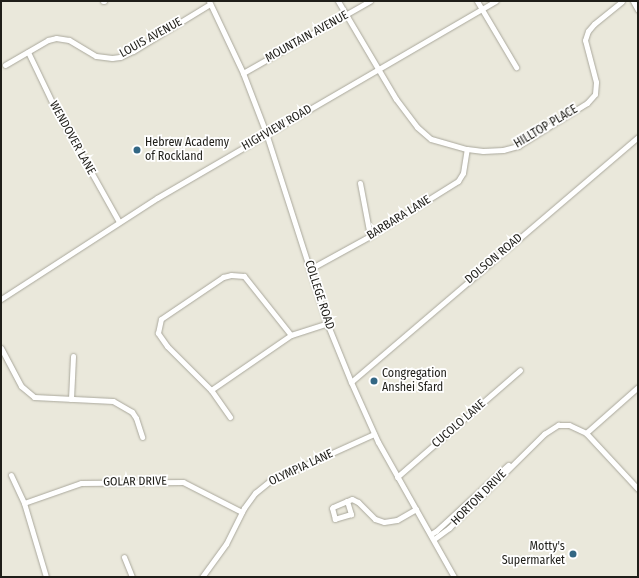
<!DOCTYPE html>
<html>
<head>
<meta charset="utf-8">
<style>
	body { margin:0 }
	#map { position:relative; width:639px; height:578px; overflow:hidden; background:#eae8db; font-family:"Fira Sans Condensed",sans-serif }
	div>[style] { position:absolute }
	.roads { filter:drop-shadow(0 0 1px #aaa89c) drop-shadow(0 0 1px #aaa89c) }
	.minor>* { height:5px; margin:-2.5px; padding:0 2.5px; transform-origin:2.5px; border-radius:2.5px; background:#fff }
	.dots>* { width:11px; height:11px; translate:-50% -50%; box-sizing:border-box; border:2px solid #fff; border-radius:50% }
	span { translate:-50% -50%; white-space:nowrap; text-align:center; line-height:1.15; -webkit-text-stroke:3.5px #fff; paint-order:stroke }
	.street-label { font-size:12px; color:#1f1e19 }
	.poi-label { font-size:12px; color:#1f1e19 }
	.left { translate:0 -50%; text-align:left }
	.right { translate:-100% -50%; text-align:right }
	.frame { position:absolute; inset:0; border:2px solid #1f1e19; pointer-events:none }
</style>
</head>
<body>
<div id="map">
	<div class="roads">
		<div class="minor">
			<div style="left:103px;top:1px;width:1px"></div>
			<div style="left:209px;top:1px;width:80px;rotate:64.7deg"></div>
			<div style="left:243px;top:73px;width:64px;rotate:69deg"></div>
			<div style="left:266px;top:133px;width:200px;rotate:72.2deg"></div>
			<div style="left:327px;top:323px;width:64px;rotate:67.9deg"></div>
			<div style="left:351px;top:382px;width:66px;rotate:65.8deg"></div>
			<div style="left:378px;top:442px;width:155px;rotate:60.6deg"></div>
			<div style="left:338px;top:1px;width:114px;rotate:59.4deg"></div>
			<div style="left:396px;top:99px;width:35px;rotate:53deg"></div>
			<div style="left:417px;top:127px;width:18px;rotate:41deg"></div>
			<div style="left:431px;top:139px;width:37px;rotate:16deg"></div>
			<div style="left:467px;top:149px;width:16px;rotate:7deg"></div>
			<div style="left:483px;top:151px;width:20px;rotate:-3deg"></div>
			<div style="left:503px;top:150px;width:16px;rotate:-15deg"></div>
			<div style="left:518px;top:146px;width:81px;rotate:-31.9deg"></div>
			<div style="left:587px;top:103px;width:12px;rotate:-48deg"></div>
			<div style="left:595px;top:94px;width:12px;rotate:-85deg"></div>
			<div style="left:596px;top:82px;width:43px;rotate:-104.7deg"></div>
			<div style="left:585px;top:40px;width:9px;rotate:-72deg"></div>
			<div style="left:588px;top:31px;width:9px;rotate:-49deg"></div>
			<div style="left:594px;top:24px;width:36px;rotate:-39deg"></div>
			<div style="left:477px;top:1px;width:77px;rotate:59.4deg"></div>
			<div style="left:633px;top:1px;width:10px;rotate:61deg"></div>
			<div style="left:28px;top:52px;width:55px;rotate:64.4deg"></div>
			<div style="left:52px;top:102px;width:137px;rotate:60.8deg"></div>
			<div style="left:5px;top:65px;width:50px;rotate:-30.2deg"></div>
			<div style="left:48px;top:40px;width:8px;rotate:-14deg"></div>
			<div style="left:56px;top:38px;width:13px;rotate:9deg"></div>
			<div style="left:69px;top:40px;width:31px;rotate:31deg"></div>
			<div style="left:96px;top:56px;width:16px;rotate:7deg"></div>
			<div style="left:112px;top:58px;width:8px;rotate:-7deg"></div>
			<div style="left:120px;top:57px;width:14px;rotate:-25deg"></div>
			<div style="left:133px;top:51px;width:90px;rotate:-31.4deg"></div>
			<div style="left:243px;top:73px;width:146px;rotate:-29.6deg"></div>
			<div style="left:360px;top:183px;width:54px;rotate:79.3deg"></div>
			<div style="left:310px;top:269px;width:68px;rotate:-28.8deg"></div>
			<div style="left:370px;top:236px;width:104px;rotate:-32deg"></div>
			<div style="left:458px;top:181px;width:9px;rotate:-58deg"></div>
			<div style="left:463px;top:173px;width:24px;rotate:-81deg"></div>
			<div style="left:1px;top:299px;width:186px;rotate:-32.9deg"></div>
			<div style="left:157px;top:198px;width:392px;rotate:-30.2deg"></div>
			<div style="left:1px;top:348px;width:43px;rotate:62.2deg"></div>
			<div style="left:21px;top:386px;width:17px;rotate:40deg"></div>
			<div style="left:34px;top:397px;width:79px;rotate:2.9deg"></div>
			<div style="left:113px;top:401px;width:22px;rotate:30deg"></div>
			<div style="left:132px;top:412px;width:7px;rotate:56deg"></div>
			<div style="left:136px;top:418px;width:20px;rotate:72deg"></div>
			<div style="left:351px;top:382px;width:377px;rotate:-40.5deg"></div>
			<div style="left:211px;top:390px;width:97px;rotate:-34.5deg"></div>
			<div style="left:291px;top:335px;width:38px;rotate:-18deg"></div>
			<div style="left:71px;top:399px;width:43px;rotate:-87.3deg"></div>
			<div style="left:230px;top:417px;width:33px;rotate:-125deg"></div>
			<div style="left:211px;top:390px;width:62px;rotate:-135deg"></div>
			<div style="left:167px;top:346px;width:16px;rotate:-125deg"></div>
			<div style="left:158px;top:333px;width:14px;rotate:-78deg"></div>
			<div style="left:161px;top:319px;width:75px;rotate:-34.1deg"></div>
			<div style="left:223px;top:277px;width:8px;rotate:-14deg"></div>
			<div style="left:231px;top:275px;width:13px;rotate:4deg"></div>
			<div style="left:244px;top:276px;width:75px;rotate:51.5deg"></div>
			<div style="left:586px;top:433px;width:69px;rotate:-41.5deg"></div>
			<div style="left:11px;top:475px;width:31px;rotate:65deg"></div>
			<div style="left:24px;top:503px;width:77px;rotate:73.4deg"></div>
			<div style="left:397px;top:477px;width:163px;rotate:-41deg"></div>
			<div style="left:347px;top:501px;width:14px;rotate:73deg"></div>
			<div style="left:351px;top:514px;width:17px;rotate:163deg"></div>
			<div style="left:335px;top:519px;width:11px;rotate:-105deg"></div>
			<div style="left:332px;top:508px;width:1px;rotate:-45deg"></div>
			<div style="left:333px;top:507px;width:15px;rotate:-23deg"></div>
			<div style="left:347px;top:501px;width:5px;rotate:-22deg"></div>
			<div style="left:352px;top:499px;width:7px;rotate:27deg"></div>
			<div style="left:358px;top:502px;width:24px;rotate:45deg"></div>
			<div style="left:375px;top:519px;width:9px;rotate:18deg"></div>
			<div style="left:384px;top:522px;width:13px;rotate:-9deg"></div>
			<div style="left:397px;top:520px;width:22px;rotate:-30deg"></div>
			<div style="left:24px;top:503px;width:60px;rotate:-19.3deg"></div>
			<div style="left:81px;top:483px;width:102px;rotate:-0.6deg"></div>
			<div style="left:183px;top:482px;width:66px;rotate:27deg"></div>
			<div style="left:431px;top:534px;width:6px;rotate:-31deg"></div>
			<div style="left:436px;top:531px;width:98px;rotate:-42.5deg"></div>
			<div style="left:434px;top:539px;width:19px;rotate:-36deg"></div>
			<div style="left:449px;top:528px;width:134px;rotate:-44.7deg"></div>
			<div style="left:544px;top:434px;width:17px;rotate:-33deg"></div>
			<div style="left:558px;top:425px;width:11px"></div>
			<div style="left:569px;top:425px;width:19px;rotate:25deg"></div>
			<div style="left:586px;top:433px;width:76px;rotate:47.1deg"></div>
			<div style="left:124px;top:557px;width:22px;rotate:68deg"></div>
			<div style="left:202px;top:577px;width:41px;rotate:-54deg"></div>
			<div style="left:226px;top:544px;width:40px;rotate:-63.4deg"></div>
			<div style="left:244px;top:508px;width:19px;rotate:-54deg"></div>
			<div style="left:255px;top:493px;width:19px;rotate:-39deg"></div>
			<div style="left:270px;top:481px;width:114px;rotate:-24.3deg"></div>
		</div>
	</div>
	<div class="dots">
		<div style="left:137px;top:150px;background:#336784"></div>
		<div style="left:374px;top:381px;background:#336784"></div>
		<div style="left:573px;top:554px;background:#336784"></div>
	</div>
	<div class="street-label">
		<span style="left:307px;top:37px;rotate:-29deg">MOUNTAIN AVENUE</span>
		<span style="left:151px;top:38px;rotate:-29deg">LOUIS AVENUE</span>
		<span style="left:546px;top:127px;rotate:-31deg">HILLTOP PLACE</span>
		<span style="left:277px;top:128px;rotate:-30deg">HIGHVIEW ROAD</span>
		<span style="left:72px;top:138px;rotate:61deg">WENDOVER LANE</span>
		<span style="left:399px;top:218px;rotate:-32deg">BARBARA LANE</span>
		<span style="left:494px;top:259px;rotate:-40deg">DOLSON ROAD</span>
		<span style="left:319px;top:295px;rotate:72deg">COLLEGE ROAD</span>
		<span style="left:459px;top:424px;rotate:-41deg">CUCOLO LANE</span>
		<span style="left:301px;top:468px;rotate:-25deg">OLYMPIA LANE</span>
		<span style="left:135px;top:482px;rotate:-1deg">GOLAR DRIVE</span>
		<span style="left:479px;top:498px;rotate:-45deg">HORTON DRIVE</span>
	</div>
	<div class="poi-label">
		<span class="left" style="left:145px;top:150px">Hebrew Academy<br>of Rockland</span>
		<span class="left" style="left:382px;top:381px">Congregation<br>Anshei Sfard</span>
		<span class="right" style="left:565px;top:554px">Motty's<br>Supermarket</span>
	</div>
	<div class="frame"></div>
</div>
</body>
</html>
